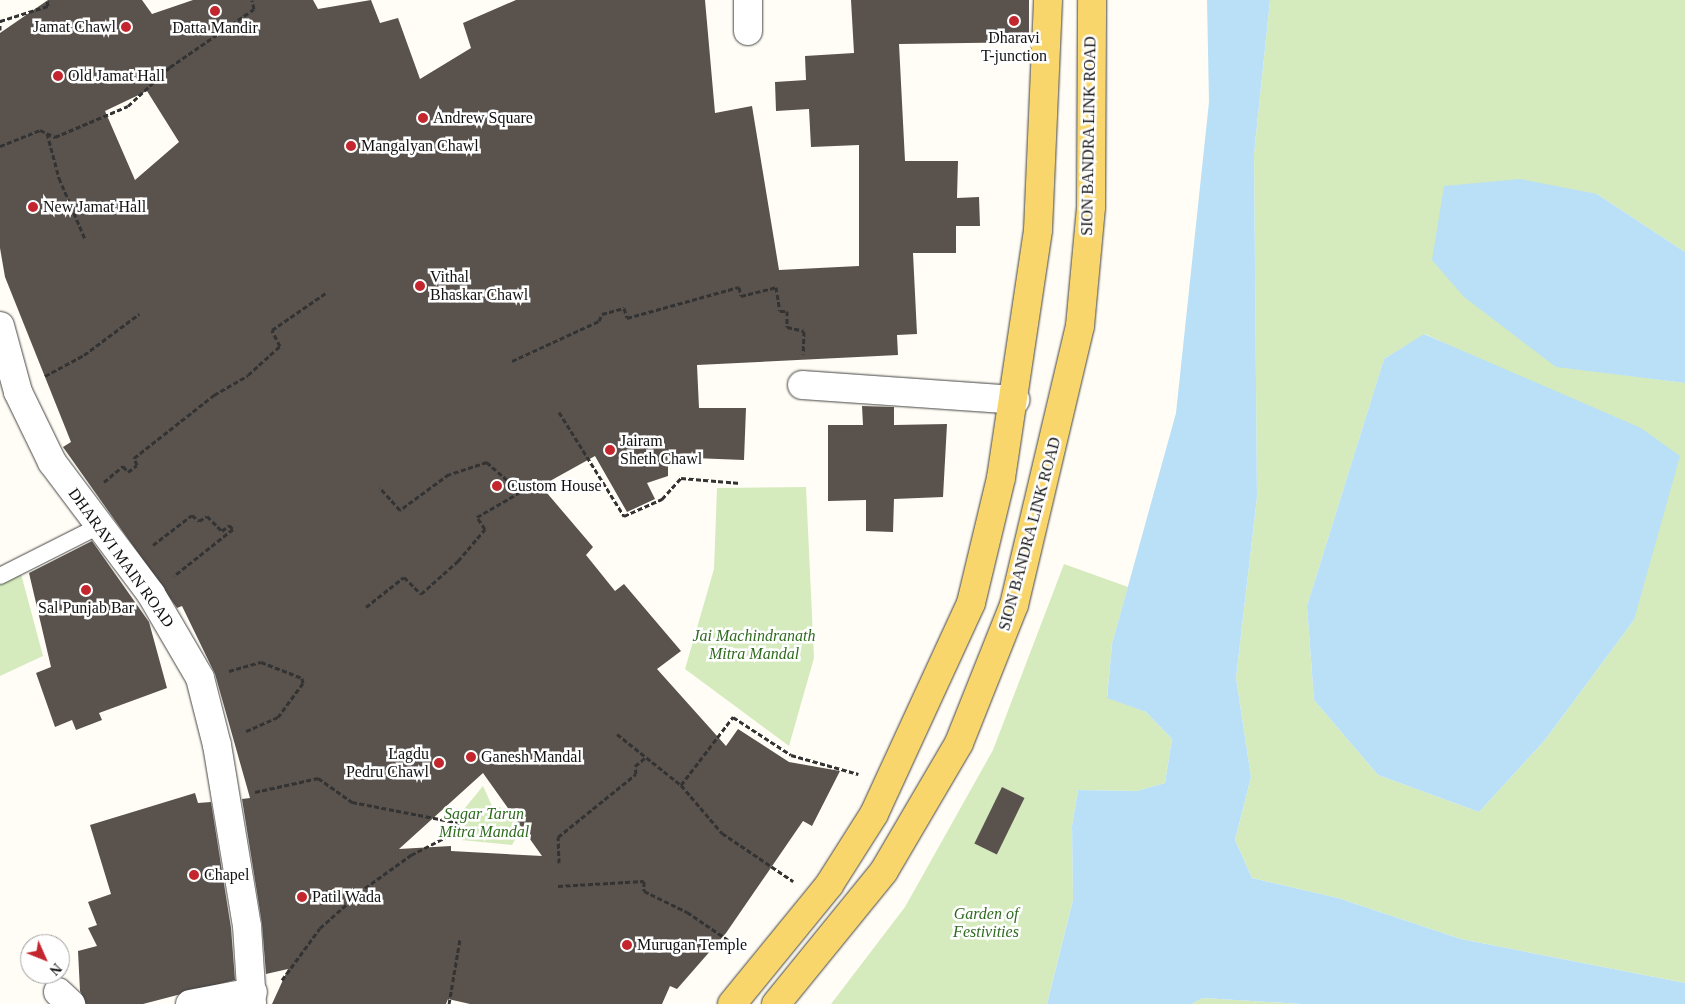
<!DOCTYPE html>
<html>
<head>
<meta charset="utf-8">
<style>
	body { margin:0 }
	#map { position:relative; width:1685px; height:1004px; overflow:hidden; background:#fffdf5; font-family:Georgia,serif }
	div>[style] { position:absolute }
	.green>* { inset:0; background:#d5ebbd }
	.water>* { inset:0; background:#b9e0f7 }
	.building>* { inset:0; background:#5a524d; transform-origin:0 0 }
	.path>* { height:3px; margin-top:-1.5px; transform-origin:0; background:repeating-linear-gradient(90deg,#333 0 5px,transparent 0 7.5px) }
	.roads { filter:drop-shadow(0 0 1px #444) drop-shadow(0 0 1px #444) }
	.lane>* { height:16px; margin:-8px; padding:0 8px; transform-origin:8px; border-radius:8px; background:#fff }
	.street>* { height:28px; margin:-14px; padding:0 14px; transform-origin:14px; border-radius:14px; background:#fff }
	.primary>* { height:28px; margin:-14px; padding:0 14px; transform-origin:14px; border-radius:14px; background:#f9d66b }
	.dots>* { width:14px; height:14px; translate:-50% -50%; box-sizing:border-box; border:2px solid #fff; border-radius:50% }
	span { translate:-50% -50%; white-space:nowrap; text-align:center; line-height:1.15; -webkit-text-stroke:5px #fff; paint-order:stroke }
	.poi-label { font-size:16px; color:#111 }
	.right { translate:-100% -50%; text-align:right }
	.left { translate:0 -50%; text-align:left }
	.street-label { font-size:16px; color:#111 }
	.park-label { font-size:16px; color:#2f6b1f; font-style:italic }
	.north { position:absolute; left:20px; top:934px; width:50px; height:50px; box-sizing:border-box; background:#fff; border:1px solid #a0a0a0; border-radius:50%; rotate:134deg; font-size:14px; font-weight:700; line-height:20px; text-align:center; color:#111 }
	.north::after { content:''; display:block; margin:auto; width:18px; height:22px; background:#c4262e; clip-path:polygon(50% 0,100% 100%,50% 72%,0 100%) }
</style>
</head>
<body>
<div id="map">
	<div class="green">
		<div style="clip-path:polygon(evenodd,1270px 0,1685px 0,1685px 252px,1597px 194px,1556px 366px,1685px 383px,1685px 983px,1461px 939px,1338px 898px,1252px 878px,1235px 840px,1251px 777px,1236px 678px,1257px 497px,1254px 154px,1270px 0,1425px 334px,1531px 383px,1634px 620px,1545px 740px,1479px 812px,1378px 775px,1314px 700px,1307px 606px,1384px 359px,1425px 334px)"></div>
		<div style="clip-path:polygon(806px 487px,814px 658px,789px 746px,685px 669px,714px 569px,717px 488px)"></div>
		<div style="clip-path:polygon(17px 559px,43px 656px,0 676px,0 566px)"></div>
		<div style="clip-path:polygon(1064px 564px,1128px 587px,1112px 644px,1107px 697px,1146px 712px,1172px 739px,1165px 783px,1137px 791px,1078px 790px,1072px 826px,1073px 900px,1047px 1004px,831px 1004px,905px 907px,993px 750px)"></div>
		<div style="clip-path:polygon(483px 786px,492px 806px,509px 809px,526px 820px,512px 845px,461px 840px,469px 835px,460px 814px)"></div>
		<div style="clip-path:polygon(1203px 998px,1302px 1004px,1191px 1004px)"></div>
	</div>
	<div class="water">
		<div style="clip-path:polygon(1207px 0,1270px 0,1254px 154px,1257px 497px,1236px 678px,1251px 777px,1235px 840px,1252px 878px,1338px 898px,1461px 939px,1685px 983px,1685px 1004px,1302px 1004px,1203px 998px,1191px 1004px,1047px 1004px,1073px 900px,1072px 826px,1078px 790px,1137px 791px,1165px 783px,1172px 739px,1146px 712px,1107px 698px,1112px 644px,1176px 413px,1209px 102px)"></div>
		<div style="clip-path:polygon(1520px 179px,1597px 194px,1685px 252px,1685px 383px,1556px 367px,1464px 297px,1432px 260px,1444px 186px)"></div>
		<div style="clip-path:polygon(1424px 334px,1641px 428px,1680px 456px,1634px 620px,1545px 740px,1479px 812px,1378px 775px,1314px 700px,1307px 606px,1384px 359px)"></div>
	</div>
	<div class="building">
		<div style="clip-path:polygon(evenodd,48px 0,142px 0,152px 14px,193px 0,313px 0,318px 9px,371px 0,380px 23px,398px 18px,420px 79px,471px 48px,463px 23px,516px 0,705px 0,715px 113px,752px 106px,779px 270px,859px 266px,859px 145px,811px 147px,809px 109px,776px 111px,775px 82px,806px 80px,805px 56px,854px 53px,851px 0,1029px 0,1029px 42px,899px 44px,905px 161px,958px 161px,957px 198px,979px 197px,980px 226px,956px 226px,956px 253px,913px 253px,917px 334px,897px 335px,898px 355px,697px 365px,699px 408px,746px 408px,744px 460px,668px 457px,668px 476px,647px 483px,655px 499px,627px 512px,595px 456px,541px 486px,593px 547px,586px 555px,615px 591px,624px 584px,681px 651px,657px 669px,726px 746px,738px 729px,789px 762px,840px 771px,812px 826px,803px 821px,726px 933px,677px 989px,670px 986px,662px 1004px,470px 1004px,448px 999px,446px 1004px,272px 1004px,288px 969px,266px 974px,262px 924px,242px 799px,250px 798px,215px 674px,182px 606px,177px 608px,63px 447px,71px 442px,5px 277px,0 248px,0 33px,48px 0,147px 91px,179px 142px,135px 180px,105px 111px,147px 91px,48px 0,483px 773px,542px 856px,451px 851px,451px 846px,399px 849px,483px 773px)"></div>
		<div style="clip-path:polygon(862px 406px,894px 407px,894px 425px,947px 424px,943px 497px,894px 499px,893px 532px,866px 531px,866px 500px,828px 501px,828px 425px,863px 425px)"></div>
		<div style="clip-path:polygon(92px 541px,149px 622px,167px 688px,99px 713px,102px 720px,76px 730px,72px 720px,55px 727px,36px 673px,51px 667px,29px 573px)"></div>
		<div style="left:1002px;top:787px;width:25px;height:63px;rotate:26deg"></div>
		<div style="clip-path:polygon(195px 793px,198px 803px,211px 802px,231px 928px,235px 980px,143px 1004px,86px 1004px,80px 991px,78px 951px,97px 946px,88px 928px,97px 925px,88px 902px,111px 894px,90px 825px)"></div>
	</div>
	<div class="path">
		<div style="left:0;top:30px;width:9px;rotate:-90deg"></div>
		<div style="left:0;top:21px;width:50px;rotate:-17.4deg"></div>
		<div style="left:48px;top:6px;width:6px;rotate:-99deg"></div>
		<div style="left:47px;top:133px;width:47px;rotate:75.1deg"></div>
		<div style="left:59px;top:178px;width:66px;rotate:66.9deg"></div>
		<div style="left:0;top:146px;width:43px;rotate:-21.8deg"></div>
		<div style="left:40px;top:130px;width:17px;rotate:25deg"></div>
		<div style="left:55px;top:137px;width:79px;rotate:-23deg"></div>
		<div style="left:128px;top:106px;width:57px;rotate:-42.9deg"></div>
		<div style="left:170px;top:67px;width:102px;rotate:-34.6deg"></div>
		<div style="left:254px;top:9px;width:9px;rotate:-103deg"></div>
		<div style="left:512px;top:361px;width:96px;rotate:-24.7deg"></div>
		<div style="left:599px;top:321px;width:8px;rotate:-67deg"></div>
		<div style="left:602px;top:314px;width:23px;rotate:-15deg"></div>
		<div style="left:624px;top:308px;width:10px;rotate:73deg"></div>
		<div style="left:627px;top:318px;width:116px;rotate:-15.5deg"></div>
		<div style="left:739px;top:287px;width:9px;rotate:77deg"></div>
		<div style="left:741px;top:296px;width:36px;rotate:-14deg"></div>
		<div style="left:776px;top:287px;width:24px;rotate:81deg"></div>
		<div style="left:780px;top:311px;width:7px"></div>
		<div style="left:787px;top:311px;width:16px;rotate:90deg"></div>
		<div style="left:787px;top:327px;width:17px;rotate:13deg"></div>
		<div style="left:804px;top:331px;width:23px;rotate:92deg"></div>
		<div style="left:45px;top:376px;width:44px;rotate:-28.3deg"></div>
		<div style="left:84px;top:355px;width:69px;rotate:-36.7deg"></div>
		<div style="left:559px;top:412px;width:123px;rotate:58deg"></div>
		<div style="left:624px;top:516px;width:42px;rotate:-24.1deg"></div>
		<div style="left:662px;top:499px;width:28px;rotate:-48deg"></div>
		<div style="left:681px;top:478px;width:59px;rotate:4.8deg"></div>
		<div style="left:104px;top:482px;width:25px;rotate:-40deg"></div>
		<div style="left:123px;top:466px;width:8px;rotate:50deg"></div>
		<div style="left:128px;top:472px;width:11px;rotate:-38deg"></div>
		<div style="left:137px;top:465px;width:8px;rotate:-113deg"></div>
		<div style="left:134px;top:458px;width:102px;rotate:-38.2deg"></div>
		<div style="left:214px;top:395px;width:39px;rotate:-30deg"></div>
		<div style="left:248px;top:375px;width:43px;rotate:-42.2deg"></div>
		<div style="left:280px;top:346px;width:18px;rotate:-117deg"></div>
		<div style="left:272px;top:330px;width:67px;rotate:-34.6deg"></div>
		<div style="left:153px;top:545px;width:49px;rotate:-37.6deg"></div>
		<div style="left:192px;top:515px;width:9px;rotate:41deg"></div>
		<div style="left:199px;top:521px;width:9px;rotate:-32deg"></div>
		<div style="left:207px;top:516px;width:21px;rotate:45deg"></div>
		<div style="left:222px;top:531px;width:9px;rotate:-41deg"></div>
		<div style="left:229px;top:525px;width:6px;rotate:45deg"></div>
		<div style="left:233px;top:529px;width:75px;rotate:141.5deg"></div>
		<div style="left:366px;top:607px;width:48px;rotate:-38.3deg"></div>
		<div style="left:404px;top:577px;width:24px;rotate:45deg"></div>
		<div style="left:421px;top:594px;width:50px;rotate:-41.7deg"></div>
		<div style="left:458px;top:561px;width:42px;rotate:-49.8deg"></div>
		<div style="left:485px;top:529px;width:14px;rotate:-124deg"></div>
		<div style="left:477px;top:517px;width:60px;rotate:-30deg"></div>
		<div style="left:529px;top:487px;width:8px;rotate:-130deg"></div>
		<div style="left:524px;top:481px;width:12px;rotate:160deg"></div>
		<div style="left:513px;top:485px;width:35px;rotate:-139deg"></div>
		<div style="left:487px;top:462px;width:40px;rotate:162deg"></div>
		<div style="left:449px;top:474px;width:61px;rotate:143.7deg"></div>
		<div style="left:400px;top:510px;width:30px;rotate:-132deg"></div>
		<div style="left:229px;top:671px;width:33px;rotate:-16deg"></div>
		<div style="left:261px;top:662px;width:44px;rotate:21.3deg"></div>
		<div style="left:302px;top:678px;width:5px;rotate:79deg"></div>
		<div style="left:303px;top:683px;width:42px;rotate:126.3deg"></div>
		<div style="left:278px;top:717px;width:35px;rotate:156deg"></div>
		<div style="left:617px;top:734px;width:82px;rotate:38.6deg"></div>
		<div style="left:681px;top:785px;width:63px;rotate:49.5deg"></div>
		<div style="left:722px;top:833px;width:86px;rotate:34.1deg"></div>
		<div style="left:681px;top:785px;width:86px;rotate:-52.6deg"></div>
		<div style="left:733px;top:717px;width:69px;rotate:33.2deg"></div>
		<div style="left:791px;top:755px;width:70px;rotate:15.8deg"></div>
		<div style="left:255px;top:792px;width:65px;rotate:-12.5deg"></div>
		<div style="left:318px;top:778px;width:42px;rotate:35.2deg"></div>
		<div style="left:352px;top:802px;width:110px;rotate:11deg"></div>
		<div style="left:559px;top:863px;width:26px;rotate:-92deg"></div>
		<div style="left:558px;top:837px;width:100px;rotate:-38.9deg"></div>
		<div style="left:636px;top:774px;width:8px;rotate:-97deg"></div>
		<div style="left:635px;top:766px;width:14px;rotate:-39deg"></div>
		<div style="left:558px;top:886px;width:86px;rotate:-3.3deg"></div>
		<div style="left:644px;top:881px;width:10px;rotate:90deg"></div>
		<div style="left:644px;top:891px;width:48px;rotate:26deg"></div>
		<div style="left:687px;top:912px;width:64px;rotate:34.2deg"></div>
		<div style="left:282px;top:980px;width:64px;rotate:-53.8deg"></div>
		<div style="left:320px;top:928px;width:60px;rotate:-41.6deg"></div>
		<div style="left:365px;top:888px;width:57px;rotate:-35.7deg"></div>
		<div style="left:411px;top:855px;width:51px;rotate:-27.1deg"></div>
		<div style="left:449px;top:1004px;width:66px;rotate:-80.4deg"></div>
	</div>
	<div class="roads">
		<div class="lane">
			<div style="left:0;top:576px;width:111px;rotate:-26.8deg"></div>
		</div>
		<div class="street">
			<div style="left:748px;top:31px;width:31px;rotate:-90deg"></div>
			<div style="left:0;top:326px;width:68px;rotate:74.7deg"></div>
			<div style="left:18px;top:392px;width:78px;rotate:64.1deg"></div>
			<div style="left:52px;top:462px;width:165px;rotate:53.1deg"></div>
			<div style="left:151px;top:594px;width:97px;rotate:59.7deg"></div>
			<div style="left:200px;top:678px;width:69px;rotate:75.8deg"></div>
			<div style="left:217px;top:745px;width:183px;rotate:80.6deg"></div>
			<div style="left:247px;top:926px;width:78px;rotate:86.3deg"></div>
			<div style="left:802px;top:385px;width:214px;rotate:4deg"></div>
			<div style="left:58px;top:992px;width:18px;rotate:43deg"></div>
			<div style="left:190px;top:1004px;width:64px;rotate:-10.8deg"></div>
		</div>
		<div class="primary">
			<div style="left:732px;top:1004px;width:154px;rotate:-50.8deg"></div>
			<div style="left:829px;top:885px;width:84px;rotate:-57.6deg"></div>
			<div style="left:874px;top:814px;width:232px;rotate:-65.3deg"></div>
			<div style="left:971px;top:603px;width:129px;rotate:-76.5deg"></div>
			<div style="left:1001px;top:478px;width:251px;rotate:-81.5deg"></div>
			<div style="left:1038px;top:230px;width:230px;rotate:-87.5deg"></div>
			<div style="left:776px;top:1004px;width:171px;rotate:-50.9deg"></div>
			<div style="left:884px;top:871px;width:148px;rotate:-59.6deg"></div>
			<div style="left:959px;top:743px;width:149px;rotate:-68.3deg"></div>
			<div style="left:1014px;top:605px;width:287px;rotate:-76.7deg"></div>
			<div style="left:1080px;top:326px;width:120px;rotate:-84.7deg"></div>
			<div style="left:1091px;top:207px;width:207px;rotate:-89.7deg"></div>
		</div>
	</div>
	<div class="dots">
		<div style="left:215px;top:11px;background:#c4262e"></div>
		<div style="left:1014px;top:21px;background:#c4262e"></div>
		<div style="left:126px;top:27px;background:#c4262e"></div>
		<div style="left:58px;top:76px;background:#c4262e"></div>
		<div style="left:423px;top:118px;background:#c4262e"></div>
		<div style="left:351px;top:146px;background:#c4262e"></div>
		<div style="left:33px;top:207px;background:#c4262e"></div>
		<div style="left:420px;top:286px;background:#c4262e"></div>
		<div style="left:610px;top:450px;background:#c4262e"></div>
		<div style="left:497px;top:486px;background:#c4262e"></div>
		<div style="left:86px;top:590px;background:#c4262e"></div>
		<div style="left:471px;top:757px;background:#c4262e"></div>
		<div style="left:439px;top:763px;background:#c4262e"></div>
		<div style="left:194px;top:875px;background:#c4262e"></div>
		<div style="left:302px;top:897px;background:#c4262e"></div>
		<div style="left:627px;top:945px;background:#c4262e"></div>
	</div>
	<div class="poi-label">
		<span class="right" style="left:116px;top:27px">Jamat Chawl</span>
		<span style="left:215px;top:28px">Datta Mandir</span>
		<span style="left:1014px;top:47px">Dharavi<br>T-junction</span>
		<span class="left" style="left:68px;top:76px">Old Jamat Hall</span>
		<span class="left" style="left:433px;top:118px">Andrew Square</span>
		<span class="left" style="left:361px;top:146px">Mangalyan Chawl</span>
		<span class="left" style="left:43px;top:207px">New Jamat Hall</span>
		<span class="left" style="left:430px;top:286px">Vithal<br>Bhaskar Chawl</span>
		<span class="left" style="left:620px;top:450px">Jairam<br>Sheth Chawl</span>
		<span class="left" style="left:507px;top:486px">Custom House</span>
		<span style="left:86px;top:608px">Sal Punjab Bar</span>
		<span class="right" style="left:429px;top:763px">Lagdu<br>Pedru Chawl</span>
		<span class="left" style="left:481px;top:757px">Ganesh Mandal</span>
		<span class="left" style="left:204px;top:875px">Chapel</span>
		<span class="left" style="left:312px;top:897px">Patil Wada</span>
		<span class="left" style="left:637px;top:945px">Murugan Temple</span>
	</div>
	<div class="street-label">
		<span style="left:1089px;top:136px;rotate:-89deg">SION BANDRA LINK ROAD</span>
		<span style="left:1030px;top:534px;rotate:-75deg">SION BANDRA LINK ROAD</span>
		<span style="left:121px;top:558px;rotate:54deg">DHARAVI MAIN ROAD</span>
	</div>
	<div class="park-label">
		<span style="left:754px;top:645px">Jai Machindranath<br>Mitra Mandal</span>
		<span style="left:484px;top:823px">Sagar Tarun<br>Mitra Mandal</span>
		<span style="left:986px;top:923px">Garden of<br>Festivities</span>
	</div>
	<div class="north">N</div>
</div>
</body>
</html>
